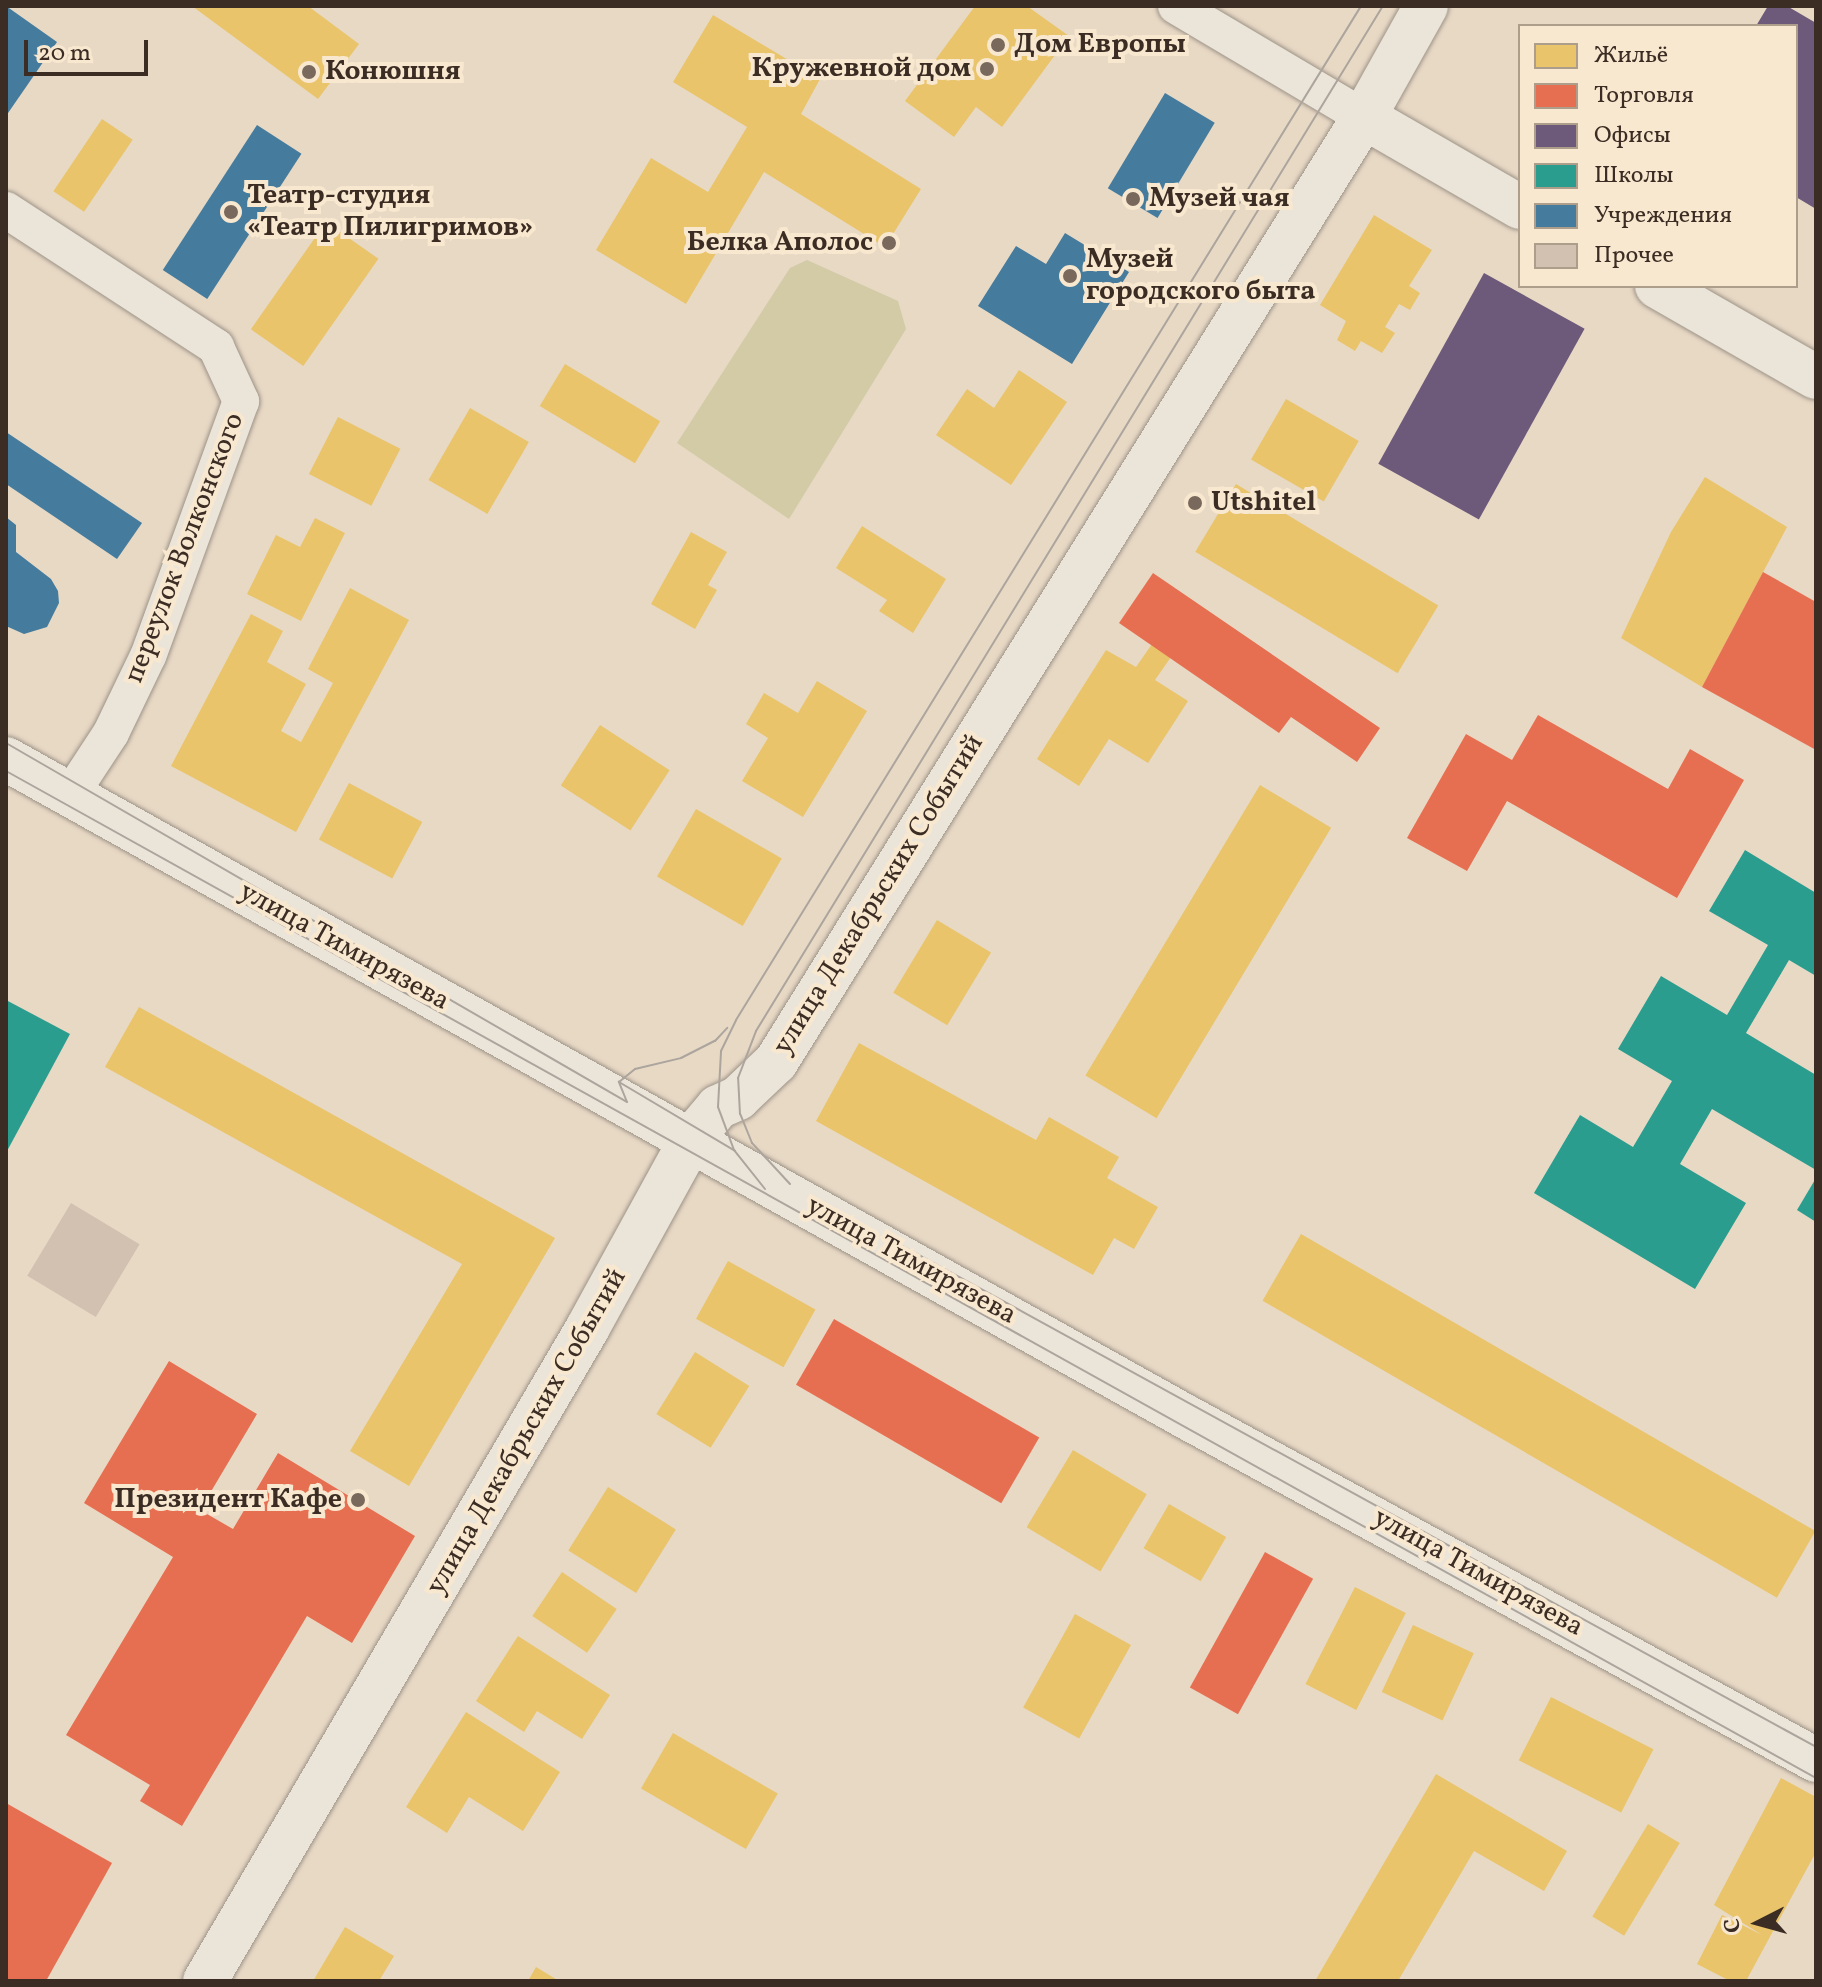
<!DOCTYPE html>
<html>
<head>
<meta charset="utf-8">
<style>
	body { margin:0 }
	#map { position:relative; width:1822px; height:1987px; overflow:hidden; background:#e8d9c5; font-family:Vollkorn,serif }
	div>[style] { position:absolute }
	.green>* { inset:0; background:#d2cba6 }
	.homes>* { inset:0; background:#e9c46a; transform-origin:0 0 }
	.shops>* { inset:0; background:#e76f51; transform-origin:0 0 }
	.offices>* { inset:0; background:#6d597a; transform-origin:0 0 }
	.schools>* { inset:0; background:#2a9d8f }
	.public>* { inset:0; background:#457b9d; transform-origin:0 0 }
	.building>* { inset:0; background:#d2c1b1; transform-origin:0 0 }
	.roads { filter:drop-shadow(0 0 2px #9d9387) drop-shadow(0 0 2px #9d9387) }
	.street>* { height:36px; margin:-18px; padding:0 18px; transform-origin:18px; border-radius:18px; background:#ebe4d9 }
	.secondary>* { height:44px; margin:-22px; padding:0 22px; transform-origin:22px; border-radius:22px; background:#ebe4d9 }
	.tram>* { height:2px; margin:-1px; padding:0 1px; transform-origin:1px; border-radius:1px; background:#aca59d }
	.dots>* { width:22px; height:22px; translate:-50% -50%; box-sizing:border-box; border:4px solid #f9e8d0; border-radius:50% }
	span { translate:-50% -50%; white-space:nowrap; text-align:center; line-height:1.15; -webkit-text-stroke:8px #f9e8d0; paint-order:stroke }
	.poi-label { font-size:28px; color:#3b2d24; font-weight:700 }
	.left { translate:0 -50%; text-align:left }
	.right { translate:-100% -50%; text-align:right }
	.street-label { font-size:28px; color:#3b2d24 }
	.frame { position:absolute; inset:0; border:8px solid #3b2d24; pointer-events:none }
	.legend { position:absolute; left:1518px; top:24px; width:280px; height:264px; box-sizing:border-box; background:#f9e8d0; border:2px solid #ad9d8b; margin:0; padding:10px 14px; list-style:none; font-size:24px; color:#3b2d24 }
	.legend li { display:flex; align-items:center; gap:16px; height:40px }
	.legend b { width:40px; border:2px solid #ad9d8b }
	.north { position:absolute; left:1718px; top:1883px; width:80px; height:80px; -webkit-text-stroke:6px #f9e8d0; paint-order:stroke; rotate:264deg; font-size:22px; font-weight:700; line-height:32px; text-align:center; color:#3b2d24 }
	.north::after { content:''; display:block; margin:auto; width:28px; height:36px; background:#3b2d24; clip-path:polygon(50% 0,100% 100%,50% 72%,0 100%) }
	.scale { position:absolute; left:24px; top:40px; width:124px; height:36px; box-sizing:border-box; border:4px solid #3b2d24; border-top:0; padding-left:10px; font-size:24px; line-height:28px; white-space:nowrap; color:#3b2d24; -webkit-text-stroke:6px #f9e8d0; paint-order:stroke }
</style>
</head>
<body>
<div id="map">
	<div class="green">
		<div style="clip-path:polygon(807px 260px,898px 301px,906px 329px,789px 519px,677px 443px,790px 268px)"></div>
	</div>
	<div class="homes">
		<div style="clip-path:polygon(192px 6px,308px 6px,359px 44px,318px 99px)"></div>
		<div style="clip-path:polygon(975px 6px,1027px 6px,1069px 36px,1002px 127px,976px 107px,954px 137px,905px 101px)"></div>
		<div style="clip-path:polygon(713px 15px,820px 79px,801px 114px,921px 189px,885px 247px,764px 172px,686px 304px,596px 250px,651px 158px,708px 192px,747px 127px,673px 82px)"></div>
		<div style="left:102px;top:119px;width:37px;height:87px;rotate:34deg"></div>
		<div style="clip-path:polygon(1374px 215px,1432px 250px,1409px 286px,1420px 293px,1410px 310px,1399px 304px,1385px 327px,1395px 333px,1382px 353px,1361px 341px,1355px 351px,1337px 340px,1346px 321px,1320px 305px)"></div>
		<div style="left:326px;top:222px;width:64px;height:131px;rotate:35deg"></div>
		<div style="left:565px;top:364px;width:111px;height:49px;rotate:31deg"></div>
		<div style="clip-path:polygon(1019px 370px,1067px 402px,1011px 485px,936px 435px,967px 389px,994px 408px)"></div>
		<div style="left:1286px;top:399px;width:84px;height:70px;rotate:30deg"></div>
		<div style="left:470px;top:408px;width:68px;height:83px;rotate:30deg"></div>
		<div style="left:338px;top:417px;width:70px;height:64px;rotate:27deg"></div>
		<div style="clip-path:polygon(1705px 477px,1787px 527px,1702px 687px,1621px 638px,1671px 532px)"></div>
		<div style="left:1236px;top:484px;width:236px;height:79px;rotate:31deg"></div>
		<div style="clip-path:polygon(315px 518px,345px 533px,301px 621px,247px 594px,276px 535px,300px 547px)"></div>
		<div style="clip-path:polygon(862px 526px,946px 579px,913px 633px,879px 611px,887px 600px,836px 568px)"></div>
		<div style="clip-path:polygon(691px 532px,727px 552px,708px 585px,717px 590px,695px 629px,651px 604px)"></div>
		<div style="clip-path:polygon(350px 588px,409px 620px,296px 832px,171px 766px,251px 614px,283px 631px,267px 662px,306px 684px,281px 731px,301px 742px,333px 683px,308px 669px)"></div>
		<div style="clip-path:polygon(1152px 644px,1171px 657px,1155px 680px,1188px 701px,1148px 763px,1109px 739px,1079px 786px,1037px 759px,1106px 650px,1136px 667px)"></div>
		<div style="clip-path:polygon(817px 681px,867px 711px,803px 817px,742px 781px,768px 738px,746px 724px,764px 693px,798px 713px)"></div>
		<div style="left:600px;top:725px;width:83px;height:72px;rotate:33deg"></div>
		<div style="left:349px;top:783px;width:83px;height:64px;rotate:28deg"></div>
		<div style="left:1260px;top:785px;width:83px;height:339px;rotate:31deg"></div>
		<div style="left:696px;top:809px;width:99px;height:78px;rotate:30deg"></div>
		<div style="left:937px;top:920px;width:63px;height:85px;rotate:31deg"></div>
		<div style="clip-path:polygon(139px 1007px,555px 1238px,409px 1486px,350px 1451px,462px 1264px,105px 1067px)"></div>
		<div style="clip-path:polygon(859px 1043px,1036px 1140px,1049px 1117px,1119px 1157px,1107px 1178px,1158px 1207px,1134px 1249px,1114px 1238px,1093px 1275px,816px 1121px)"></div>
		<div style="left:1301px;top:1234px;width:594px;height:77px;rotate:30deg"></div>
		<div style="left:728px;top:1261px;width:100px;height:66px;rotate:29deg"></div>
		<div style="left:695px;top:1352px;width:64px;height:73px;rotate:32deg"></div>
		<div style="left:1073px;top:1450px;width:86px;height:90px;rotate:31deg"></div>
		<div style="left:608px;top:1487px;width:80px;height:75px;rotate:32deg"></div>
		<div style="left:1169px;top:1504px;width:66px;height:51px;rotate:30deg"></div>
		<div style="left:562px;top:1572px;width:66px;height:53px;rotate:34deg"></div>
		<div style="left:1355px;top:1587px;width:57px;height:109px;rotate:27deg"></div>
		<div style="left:1075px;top:1614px;width:64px;height:107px;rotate:29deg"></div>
		<div style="left:1413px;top:1625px;width:67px;height:74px;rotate:25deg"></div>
		<div style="clip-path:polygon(518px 1636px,610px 1695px,582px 1739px,537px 1711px,524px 1732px,476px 1701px)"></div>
		<div style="left:1551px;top:1697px;width:115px;height:71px;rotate:27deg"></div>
		<div style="clip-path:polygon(466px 1712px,560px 1772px,523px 1831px,469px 1797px,447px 1833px,406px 1807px)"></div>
		<div style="left:673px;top:1733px;width:121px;height:64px;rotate:30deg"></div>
		<div style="clip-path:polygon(1436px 1774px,1567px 1851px,1544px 1891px,1474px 1851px,1398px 1981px,1315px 1981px)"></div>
		<div style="clip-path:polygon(1781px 1778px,1816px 1797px,1816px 1852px,1746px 1981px,1730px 1981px,1697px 1964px,1722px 1915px,1762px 1935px,1714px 1905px)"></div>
		<div style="left:1648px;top:1824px;width:37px;height:108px;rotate:31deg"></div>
		<div style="clip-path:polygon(345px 1927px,394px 1956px,379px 1981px,313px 1981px)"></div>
		<div style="clip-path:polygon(536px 1967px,559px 1981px,528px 1981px)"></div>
	</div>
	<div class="shops">
		<div style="clip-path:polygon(1763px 572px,1816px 602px,1816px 750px,1702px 687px)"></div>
		<div style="clip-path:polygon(1153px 573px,1380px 728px,1357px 762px,1291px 717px,1279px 733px,1119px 623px)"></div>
		<div style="clip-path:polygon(1538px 715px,1668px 789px,1690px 749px,1744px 780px,1677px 898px,1507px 801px,1467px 871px,1407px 838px,1466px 734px,1512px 760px)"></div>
		<div style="left:834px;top:1319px;width:237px;height:76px;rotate:30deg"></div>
		<div style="clip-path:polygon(169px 1361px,257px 1414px,200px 1510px,233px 1529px,278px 1453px,415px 1536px,352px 1643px,307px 1616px,182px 1826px,140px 1801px,150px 1785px,66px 1735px,173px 1557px,84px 1503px)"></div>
		<div style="left:1265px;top:1552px;width:55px;height:155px;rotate:29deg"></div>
		<div style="clip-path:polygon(6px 1803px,112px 1863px,46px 1981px,6px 1980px)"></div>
	</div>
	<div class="offices">
		<div style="clip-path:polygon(1768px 6px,1787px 6px,1816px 23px,1816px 209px,1796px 197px,1796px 26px,1756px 26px)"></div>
		<div style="left:1484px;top:273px;width:115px;height:218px;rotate:29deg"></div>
	</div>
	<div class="schools">
		<div style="clip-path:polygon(1745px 850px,1816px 893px,1816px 976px,1789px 960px,1746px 1033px,1816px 1075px,1816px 1170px,1712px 1109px,1680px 1164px,1746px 1203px,1695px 1289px,1534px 1193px,1580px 1115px,1633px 1147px,1672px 1081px,1618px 1049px,1661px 976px,1727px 1015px,1768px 945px,1709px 911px)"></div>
		<div style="clip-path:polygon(6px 1000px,70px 1034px,6px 1153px)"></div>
		<div style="clip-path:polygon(1816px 1178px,1816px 1222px,1797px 1210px)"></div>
	</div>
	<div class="public">
		<div style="clip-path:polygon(6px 6px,57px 42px,6px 116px)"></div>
		<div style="left:1165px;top:93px;width:58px;height:111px;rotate:31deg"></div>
		<div style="left:257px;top:125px;width:53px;height:173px;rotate:33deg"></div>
		<div style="clip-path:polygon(1065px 233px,1129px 272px,1072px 364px,978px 306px,1016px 246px,1046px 264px)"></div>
		<div style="clip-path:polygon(6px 432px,142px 523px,117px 559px,6px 484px)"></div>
		<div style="clip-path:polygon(6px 517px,16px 525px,16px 552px,51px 579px,58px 591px,59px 603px,47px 627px,24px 634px,6px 626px)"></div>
	</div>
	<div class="building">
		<div style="left:71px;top:1203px;width:80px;height:85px;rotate:31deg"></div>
	</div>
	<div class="roads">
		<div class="street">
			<div style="left:1176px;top:6px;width:218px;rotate:30.6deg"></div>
			<div style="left:6px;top:210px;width:251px;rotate:33.1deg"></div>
			<div style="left:216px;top:347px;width:60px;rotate:65.2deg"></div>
			<div style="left:241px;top:401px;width:271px;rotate:110deg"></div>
			<div style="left:148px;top:656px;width:85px;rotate:115.7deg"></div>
			<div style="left:111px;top:733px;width:77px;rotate:123.3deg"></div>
		</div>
		<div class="secondary">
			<div style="left:1364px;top:117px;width:180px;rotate:30deg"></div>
			<div style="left:1657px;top:286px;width:183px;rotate:29.8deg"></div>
			<div style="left:6px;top:759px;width:1356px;rotate:29.14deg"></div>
			<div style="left:1190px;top:1419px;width:713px;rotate:28.58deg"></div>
			<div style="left:205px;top:1981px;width:756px;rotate:-59.63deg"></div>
			<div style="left:587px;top:1329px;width:218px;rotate:-61.2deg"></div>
			<div style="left:692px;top:1138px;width:40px;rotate:-50deg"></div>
			<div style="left:718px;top:1107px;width:22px;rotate:-24deg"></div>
			<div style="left:738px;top:1098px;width:52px;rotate:-43.5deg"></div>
			<div style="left:776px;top:1062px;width:1113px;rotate:-58.11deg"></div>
			<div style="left:1364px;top:117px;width:127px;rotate:-60.8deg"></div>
		</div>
	</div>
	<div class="tram">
		<div style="left:6px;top:743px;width:717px;rotate:30.03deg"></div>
		<div style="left:627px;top:1102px;width:22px;rotate:-112deg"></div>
		<div style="left:6px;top:771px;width:2071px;rotate:29.09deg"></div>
		<div style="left:619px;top:1082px;width:135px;rotate:30.7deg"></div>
		<div style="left:619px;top:1082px;width:21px;rotate:-39deg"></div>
		<div style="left:635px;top:1069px;width:47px;rotate:-13.4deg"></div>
		<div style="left:681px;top:1058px;width:38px;rotate:-27deg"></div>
		<div style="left:715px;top:1041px;width:18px;rotate:-47deg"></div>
		<div style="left:790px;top:1184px;width:56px;rotate:-132.8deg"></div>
		<div style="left:752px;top:1143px;width:31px;rotate:-112deg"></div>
		<div style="left:740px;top:1114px;width:36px;rotate:-93deg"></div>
		<div style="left:738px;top:1078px;width:50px;rotate:-69deg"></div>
		<div style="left:756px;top:1031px;width:1202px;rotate:-58.55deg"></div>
		<div style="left:765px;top:1189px;width:50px;rotate:-128.5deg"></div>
		<div style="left:734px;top:1150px;width:46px;rotate:-110.4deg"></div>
		<div style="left:718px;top:1107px;width:56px;rotate:-86.9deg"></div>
		<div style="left:721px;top:1051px;width:34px;rotate:-64deg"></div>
		<div style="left:736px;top:1020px;width:1191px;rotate:-58.35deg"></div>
		<div style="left:888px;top:1238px;width:1058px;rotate:28.74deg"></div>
	</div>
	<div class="dots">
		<div style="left:998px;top:45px;background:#78695c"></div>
		<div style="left:987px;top:69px;background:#78695c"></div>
		<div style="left:309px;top:72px;background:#78695c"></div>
		<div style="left:1133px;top:199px;background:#78695c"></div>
		<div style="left:231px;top:212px;background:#78695c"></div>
		<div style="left:889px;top:243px;background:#78695c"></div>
		<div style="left:1070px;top:276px;background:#78695c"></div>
		<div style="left:1195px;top:503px;background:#78695c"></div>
		<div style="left:358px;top:1500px;background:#78695c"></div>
	</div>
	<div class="poi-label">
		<span class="left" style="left:1014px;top:45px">Дом Европы</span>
		<span class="right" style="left:971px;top:69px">Кружевной дом</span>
		<span class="left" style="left:325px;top:72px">Конюшня</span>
		<span class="left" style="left:247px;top:212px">Театр-студия<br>«Театр Пилигримов»</span>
		<span class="left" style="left:1149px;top:199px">Музей чая</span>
		<span class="right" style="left:873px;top:243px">Белка Аполос</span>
		<span class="left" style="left:1086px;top:276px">Музей<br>городского быта</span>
		<span class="left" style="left:1211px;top:503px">Utshitel</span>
		<span class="right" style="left:342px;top:1500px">Президент Кафе</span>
	</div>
	<div class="street-label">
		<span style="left:185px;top:548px;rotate:-69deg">переулок Волконского</span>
		<span style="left:879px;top:895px;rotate:-58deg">улица Декабрьских Событий</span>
		<span style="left:344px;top:947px;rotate:29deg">улица Тимирязева</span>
		<span style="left:911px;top:1261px;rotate:29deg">улица Тимирязева</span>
		<span style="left:527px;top:1432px;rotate:-60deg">улица Декабрьских Событий</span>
		<span style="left:1478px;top:1573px;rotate:29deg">улица Тимирязева</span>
	</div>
	<div class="frame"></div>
	<ul class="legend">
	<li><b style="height:22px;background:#e9c46a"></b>Жильё</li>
	<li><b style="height:22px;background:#e76f51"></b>Торговля</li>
	<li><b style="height:22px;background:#6d597a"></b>Офисы</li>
	<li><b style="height:22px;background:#2a9d8f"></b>Школы</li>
	<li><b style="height:22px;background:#457b9d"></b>Учреждения</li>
	<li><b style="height:22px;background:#d2c1b1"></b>Прочее</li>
	</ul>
	<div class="north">С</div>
	<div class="scale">20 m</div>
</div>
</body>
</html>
